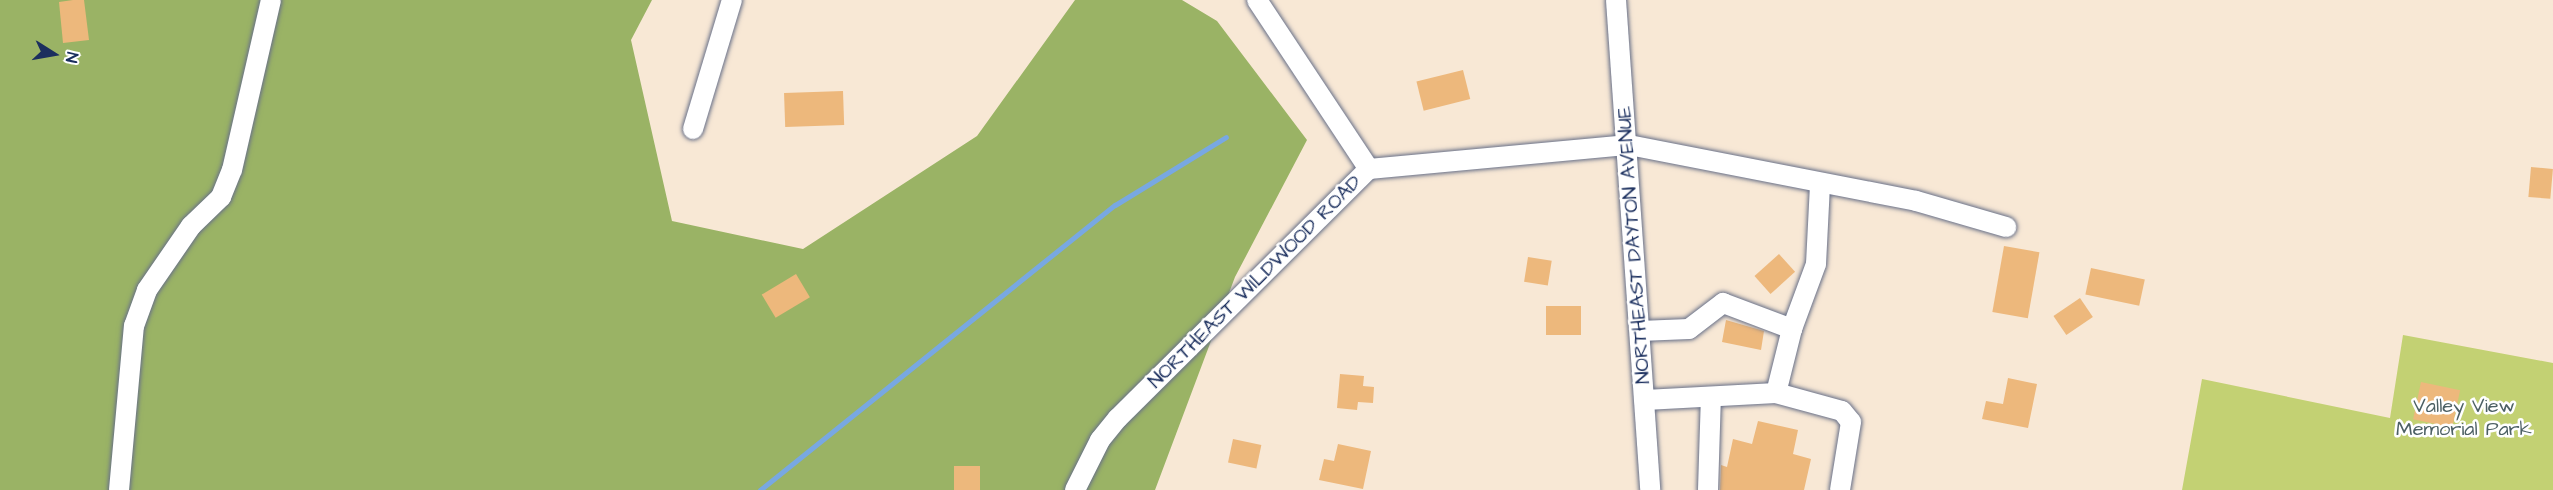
<!DOCTYPE html>
<html>
<head>
<meta charset="utf-8">
<style>
	body { margin:0 }
	#map { position:relative; width:2553px; height:490px; overflow:hidden; background:#f8e8d5; font-family:"Architects Daughter",sans-serif }
	div>[style] { position:absolute }
	.green>* { inset:0; background:#c3d173 }
	.forest>* { inset:0; background:#9ab365 }
	.stream>* { height:5px; margin:-2.5px; padding:0 2.5px; transform-origin:2.5px; border-radius:2.5px; background:#78a8e2 }
	.building>* { inset:0; background:#edb87c; transform-origin:0 0 }
	.roads { filter:drop-shadow(0 0 2px #687088) drop-shadow(0 0 2px #687088) }
	.minor>* { height:20px; margin:-10px; padding:0 10px; transform-origin:10px; border-radius:10px; background:#fff }
	span { translate:-50% -50%; white-space:nowrap; text-align:center; line-height:1.15; -webkit-text-stroke:5px #fff; paint-order:stroke }
	.street-label { font-size:20px; color:#1b2f5e }
	.park-label { font-size:20px; color:#4d6064 }
	.north { position:absolute; left:24px; top:24px; width:60px; height:60px; -webkit-text-stroke:4px #fff; paint-order:stroke; rotate:101deg; font-size:16px; font-weight:700; line-height:24px; text-align:center; color:#1b2f5e }
	.north::after { content:''; display:block; margin:auto; width:21px; height:27px; background:#1b2f5e; clip-path:polygon(50% 0,100% 100%,50% 72%,0 100%) }
</style>
</head>
<body>
<div id="map">
	<div class="green">
		<div style="clip-path:polygon(2403px 335px,2553px 363px,2553px 490px,2182px 490px,2202px 379px,2390px 418px)"></div>
	</div>
	<div class="forest">
		<div style="clip-path:polygon(0 0,652px 0,631px 40px,672px 221px,803px 249px,977px 136px,1075px 0,1182px 0,1217px 21px,1307px 140px,1235px 277px,1155px 490px,0 490px)"></div>
	</div>
	<div class="stream">
		<div style="left:760px;top:490px;width:455px;rotate:-38.8deg"></div>
		<div style="left:1115px;top:205px;width:130px;rotate:-31.5deg"></div>
	</div>
	<div class="building">
		<div style="clip-path:polygon(73px 0,84px 0,89px 40px,63px 43px,59px 2px)"></div>
		<div style="left:1463px;top:70px;width:30px;height:48px;rotate:76deg"></div>
		<div style="left:843px;top:91px;width:34px;height:59px;rotate:88deg"></div>
		<div style="left:2531px;top:167px;width:22px;height:30px;rotate:5deg"></div>
		<div style="left:2004px;top:246px;width:36px;height:67px;rotate:10deg"></div>
		<div style="left:1779px;top:254px;width:24px;height:33px;rotate:48deg"></div>
		<div style="left:1528px;top:257px;width:24px;height:25px;rotate:9deg"></div>
		<div style="left:2091px;top:268px;width:55px;height:27px;rotate:12deg"></div>
		<div style="left:796px;top:274px;width:27px;height:40px;rotate:59deg"></div>
		<div style="left:2080px;top:298px;width:23px;height:32px;rotate:56deg"></div>
		<div style="left:1546px;top:306px;width:35px;height:29px"></div>
		<div style="clip-path:polygon(1726px 320px,1764px 331px,1761px 350px,1722px 342px)"></div>
		<div style="clip-path:polygon(1340px 374px,1364px 376px,1363px 386px,1374px 387px,1373px 403px,1358px 402px,1357px 410px,1337px 408px)"></div>
		<div style="clip-path:polygon(2008px 378px,2037px 384px,2028px 428px,1982px 419px,1986px 401px,2003px 404px)"></div>
		<div style="left:2421px;top:382px;width:40px;height:38px;rotate:12deg"></div>
		<div style="clip-path:polygon(1758px 421px,1798px 430px,1793px 454px,1811px 459px,1804px 490px,1720px 490px,1721px 465px,1727px 467px,1733px 439px,1752px 444px)"></div>
		<div style="left:1233px;top:439px;width:29px;height:24px;rotate:12deg"></div>
		<div style="clip-path:polygon(1338px 444px,1371px 451px,1363px 489px,1319px 480px,1324px 459px,1334px 461px)"></div>
		<div style="left:954px;top:466px;width:26px;height:24px"></div>
	</div>
	<div class="roads">
		<div class="minor">
			<div style="left:1257px;top:0;width:203px;rotate:56.5deg"></div>
			<div style="left:1616px;top:0;width:491px;rotate:86deg"></div>
			<div style="left:693px;top:129px;width:135px;rotate:-73.2deg"></div>
			<div style="left:1792px;top:329px;width:69px;rotate:-69.7deg"></div>
			<div style="left:1816px;top:264px;width:80px;rotate:-87.1deg"></div>
			<div style="left:1640px;top:331px;width:49px;rotate:-2.3deg"></div>
			<div style="left:1689px;top:329px;width:43px;rotate:-37.4deg"></div>
			<div style="left:1723px;top:303px;width:74px;rotate:20.6deg"></div>
			<div style="left:1792px;top:329px;width:66px;rotate:104deg"></div>
			<div style="left:1776px;top:393px;width:131px;rotate:176.9deg"></div>
			<div style="left:1776px;top:393px;width:68px;rotate:15.3deg"></div>
			<div style="left:1842px;top:411px;width:14px;rotate:51deg"></div>
			<div style="left:1851px;top:422px;width:69px;rotate:99.2deg"></div>
			<div style="left:119px;top:490px;width:165px;rotate:-84.8deg"></div>
			<div style="left:134px;top:326px;width:38px;rotate:-70deg"></div>
			<div style="left:147px;top:290px;width:78px;rotate:-55.5deg"></div>
			<div style="left:191px;top:226px;width:42px;rotate:-44deg"></div>
			<div style="left:221px;top:197px;width:29px;rotate:-68deg"></div>
			<div style="left:232px;top:170px;width:174px;rotate:-77.1deg"></div>
			<div style="left:1075px;top:490px;width:56px;rotate:-63.4deg"></div>
			<div style="left:1100px;top:440px;width:28px;rotate:-51deg"></div>
			<div style="left:1118px;top:418px;width:354px;rotate:-44.8deg"></div>
			<div style="left:1369px;top:169px;width:261px;rotate:-5.3deg"></div>
			<div style="left:1629px;top:145px;width:292px;rotate:11deg"></div>
			<div style="left:1916px;top:201px;width:94px;rotate:16.1deg"></div>
			<div style="left:1708px;top:490px;width:93px;rotate:-88.2deg"></div>
		</div>
	</div>
	<div class="street-label">
		<span style="left:1634px;top:245px;rotate:-94deg">NORTHEAST DAYTON AVENUE</span>
		<span style="left:1255px;top:282px;rotate:-45deg">NORTHEAST WILDWOOD ROAD</span>
	</div>
	<div class="park-label">
		<span style="left:2464px;top:418px">Valley View<br>Memorial Park</span>
	</div>
	<div class="north">N</div>
</div>
</body>
</html>
